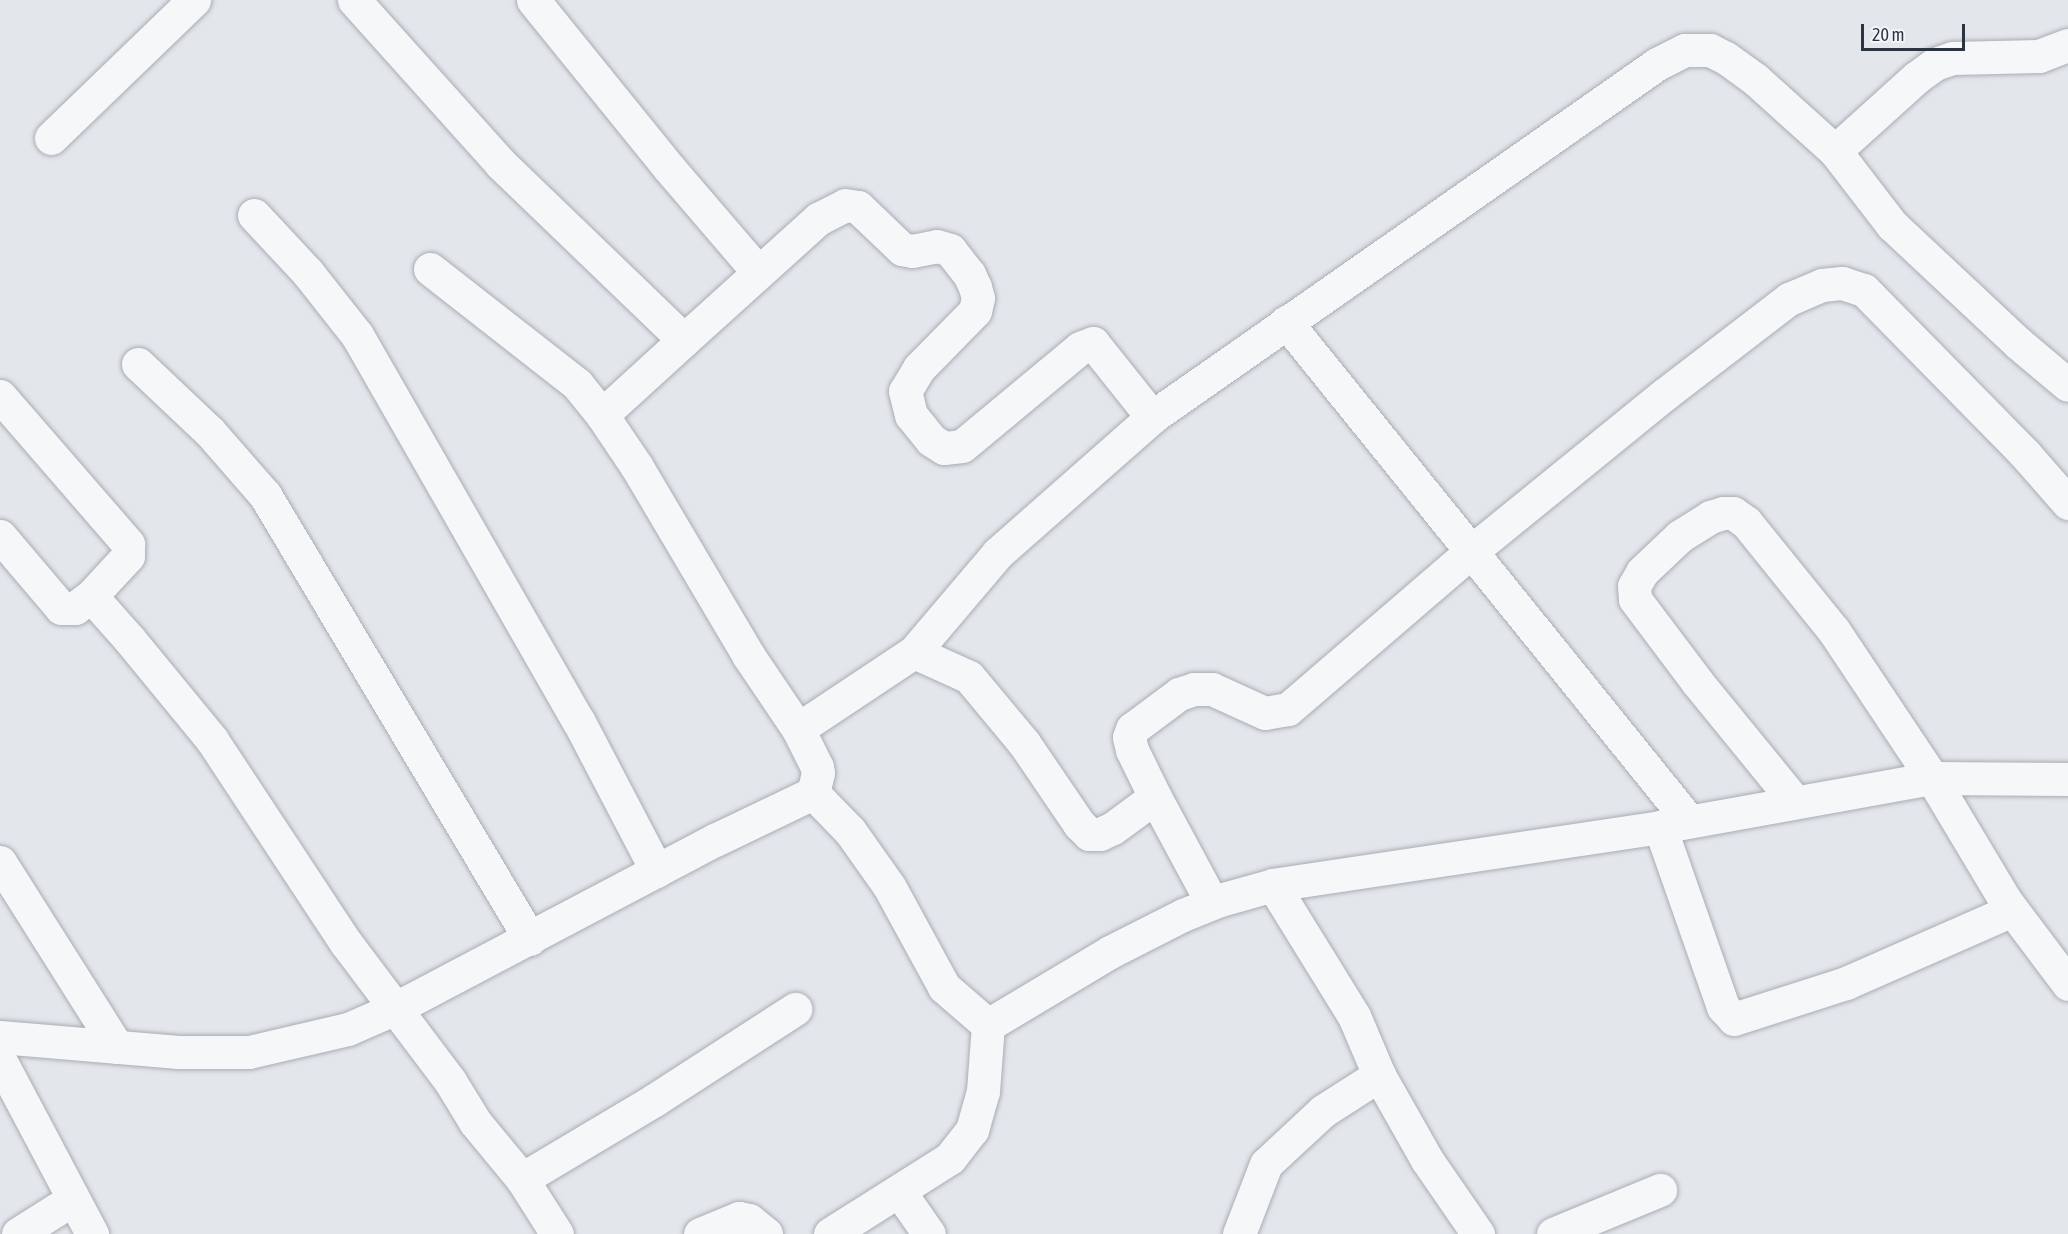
<!DOCTYPE html>
<html>
<head>
<meta charset="utf-8">
<style>
	body { margin:0 }
	#map { position:relative; width:2068px; height:1234px; overflow:hidden; background:#e3e6eb; font-family:"Asap Condensed",sans-serif }
	div>[style] { position:absolute }
	.roads { filter:drop-shadow(0 0 2px #a8adb5) drop-shadow(0 0 2px #a8adb5) }
	.minor>* { height:33px; margin:-16.5px; padding:0 16.5px; transform-origin:16.5px; border-radius:16.5px; background:#f6f7f9 }
	span { translate:-50% -50%; white-space:nowrap; text-align:center; line-height:1.15; -webkit-text-stroke:4.5px #f3f5f8; paint-order:stroke }
	.scale { position:absolute; left:1861px; top:24px; width:104px; height:27px; box-sizing:border-box; border:3px solid #2b3443; border-top:0; padding-left:8px; font-size:18px; line-height:21px; white-space:nowrap; color:#2b3443; -webkit-text-stroke:4px #f3f5f8; paint-order:stroke }
</style>
</head>
<body>
<div id="map">
	<div class="roads">
		<div class="minor">
			<div style="left:354px;top:0;width:219px;rotate:48.1deg"></div>
			<div style="left:500px;top:163px;width:255px;rotate:43.9deg"></div>
			<div style="left:684px;top:340px;width:111px;rotate:137.6deg"></div>
			<div style="left:602px;top:415px;width:63px;rotate:56.1deg"></div>
			<div style="left:637px;top:467px;width:218px;rotate:59.4deg"></div>
			<div style="left:748px;top:655px;width:89px;rotate:56deg"></div>
			<div style="left:798px;top:729px;width:42px;rotate:63.4deg"></div>
			<div style="left:817px;top:767px;width:6px;rotate:81deg"></div>
			<div style="left:818px;top:773px;width:21px;rotate:104deg"></div>
			<div style="left:533px;top:0;width:216px;rotate:51deg"></div>
			<div style="left:669px;top:168px;width:137px;rotate:49.4deg"></div>
			<div style="left:51px;top:138px;width:199px;rotate:-44deg"></div>
			<div style="left:1835px;top:151px;width:93px;rotate:52.4deg"></div>
			<div style="left:1892px;top:225px;width:173px;rotate:43.1deg"></div>
			<div style="left:2018px;top:343px;width:65px;rotate:40deg"></div>
			<div style="left:254px;top:215px;width:79px;rotate:47deg"></div>
			<div style="left:308px;top:273px;width:79px;rotate:51.7deg"></div>
			<div style="left:357px;top:335px;width:446px;rotate:60.2deg"></div>
			<div style="left:579px;top:722px;width:168px;rotate:62.4deg"></div>
			<div style="left:430px;top:269px;width:187px;rotate:38deg"></div>
			<div style="left:577px;top:384px;width:40px;rotate:51deg"></div>
			<div style="left:1286px;top:322px;width:641px;rotate:51.08deg"></div>
			<div style="left:684px;top:340px;width:181px;rotate:-42.1deg"></div>
			<div style="left:818px;top:219px;width:30px;rotate:-27deg"></div>
			<div style="left:845px;top:205px;width:13px;rotate:9deg"></div>
			<div style="left:858px;top:207px;width:61px;rotate:43.7deg"></div>
			<div style="left:902px;top:249px;width:10px;rotate:11deg"></div>
			<div style="left:912px;top:251px;width:25px;rotate:-11deg"></div>
			<div style="left:937px;top:246px;width:14px;rotate:17deg"></div>
			<div style="left:950px;top:250px;width:31px;rotate:52deg"></div>
			<div style="left:969px;top:274px;width:14px;rotate:65deg"></div>
			<div style="left:975px;top:287px;width:11px;rotate:75deg"></div>
			<div style="left:978px;top:298px;width:13px;rotate:103deg"></div>
			<div style="left:975px;top:311px;width:80px;rotate:134.5deg"></div>
			<div style="left:919px;top:368px;width:27px;rotate:121deg"></div>
			<div style="left:905px;top:391px;width:25px;rotate:76deg"></div>
			<div style="left:911px;top:415px;width:32px;rotate:51deg"></div>
			<div style="left:931px;top:440px;width:15px;rotate:32deg"></div>
			<div style="left:944px;top:448px;width:18px;rotate:-6deg"></div>
			<div style="left:962px;top:446px;width:153px;rotate:-39.7deg"></div>
			<div style="left:1080px;top:348px;width:14px;rotate:-21deg"></div>
			<div style="left:1093px;top:343px;width:95px;rotate:51.4deg"></div>
			<div style="left:138px;top:364px;width:99px;rotate:43.4deg"></div>
			<div style="left:210px;top:432px;width:84px;rotate:48.9deg"></div>
			<div style="left:265px;top:495px;width:517px;rotate:59.17deg"></div>
			<div style="left:0;top:396px;width:196px;rotate:49.1deg"></div>
			<div style="left:128px;top:544px;width:12px;rotate:90deg"></div>
			<div style="left:128px;top:556px;width:54px;rotate:132.8deg"></div>
			<div style="left:0;top:536px;width:94px;rotate:49.7deg"></div>
			<div style="left:61px;top:608px;width:14px"></div>
			<div style="left:75px;top:608px;width:20px;rotate:-37deg"></div>
			<div style="left:91px;top:596px;width:59px;rotate:48.4deg"></div>
			<div style="left:130px;top:640px;width:129px;rotate:50.6deg"></div>
			<div style="left:212px;top:740px;width:243px;rotate:56.6deg"></div>
			<div style="left:346px;top:943px;width:173px;rotate:53deg"></div>
			<div style="left:450px;top:1081px;width:48px;rotate:58.6deg"></div>
			<div style="left:475px;top:1122px;width:74px;rotate:50.5deg"></div>
			<div style="left:522px;top:1179px;width:65px;rotate:57.5deg"></div>
			<div style="left:914px;top:652px;width:60px;rotate:24.4deg"></div>
			<div style="left:969px;top:677px;width:86px;rotate:50.2deg"></div>
			<div style="left:1024px;top:743px;width:98px;rotate:55.8deg"></div>
			<div style="left:1079px;top:824px;width:14px;rotate:45deg"></div>
			<div style="left:1089px;top:834px;width:11px"></div>
			<div style="left:1100px;top:834px;width:14px;rotate:-25deg"></div>
			<div style="left:1113px;top:828px;width:52px;rotate:-36.4deg"></div>
			<div style="left:1155px;top:797px;width:120px;rotate:61.7deg"></div>
			<div style="left:798px;top:729px;width:139px;rotate:-33.6deg"></div>
			<div style="left:914px;top:652px;width:130px;rotate:-49.7deg"></div>
			<div style="left:998px;top:553px;width:205px;rotate:-41.4deg"></div>
			<div style="left:1152px;top:417px;width:616px;rotate:-34.95deg"></div>
			<div style="left:1657px;top:64px;width:31px;rotate:-27deg"></div>
			<div style="left:1685px;top:50px;width:25px"></div>
			<div style="left:1710px;top:50px;width:18px;rotate:27deg"></div>
			<div style="left:1726px;top:58px;width:36px;rotate:36deg"></div>
			<div style="left:1755px;top:79px;width:108px;rotate:42deg"></div>
			<div style="left:1835px;top:151px;width:110px;rotate:-42.1deg"></div>
			<div style="left:1917px;top:77px;width:22px;rotate:-36deg"></div>
			<div style="left:1935px;top:64px;width:18px;rotate:-19deg"></div>
			<div style="left:1952px;top:58px;width:87px;rotate:-1.3deg"></div>
			<div style="left:2039px;top:56px;width:31px;rotate:-21deg"></div>
			<div style="left:1155px;top:797px;width:52px;rotate:-116.1deg"></div>
			<div style="left:1132px;top:750px;width:13px;rotate:-103deg"></div>
			<div style="left:1129px;top:737px;width:9px;rotate:-69deg"></div>
			<div style="left:1132px;top:729px;width:59px;rotate:-36.7deg"></div>
			<div style="left:1179px;top:694px;width:16px;rotate:-18deg"></div>
			<div style="left:1194px;top:689px;width:18px"></div>
			<div style="left:1212px;top:689px;width:58px;rotate:24.4deg"></div>
			<div style="left:1265px;top:713px;width:23px;rotate:-10deg"></div>
			<div style="left:1288px;top:709px;width:244px;rotate:-40.7deg"></div>
			<div style="left:1473px;top:550px;width:247px;rotate:-39.1deg"></div>
			<div style="left:1665px;top:394px;width:156px;rotate:-37.5deg"></div>
			<div style="left:1789px;top:299px;width:36px;rotate:-23deg"></div>
			<div style="left:1822px;top:285px;width:20px;rotate:-6deg"></div>
			<div style="left:1842px;top:283px;width:23px;rotate:18deg"></div>
			<div style="left:1864px;top:290px;width:231px;rotate:45.5deg"></div>
			<div style="left:2026px;top:455px;width:64px;rotate:48.8deg"></div>
			<div style="left:1795px;top:802px;width:154px;rotate:-129.2deg"></div>
			<div style="left:1698px;top:683px;width:105px;rotate:-126.9deg"></div>
			<div style="left:1635px;top:599px;width:13px;rotate:-94deg"></div>
			<div style="left:1634px;top:586px;width:16px;rotate:-60deg"></div>
			<div style="left:1642px;top:572px;width:52px;rotate:-43.5deg"></div>
			<div style="left:1680px;top:536px;width:36px;rotate:-32deg"></div>
			<div style="left:1710px;top:517px;width:14px;rotate:-17deg"></div>
			<div style="left:1723px;top:513px;width:10px"></div>
			<div style="left:1733px;top:513px;width:16px;rotate:35deg"></div>
			<div style="left:1746px;top:522px;width:140px;rotate:51.1deg"></div>
			<div style="left:1834px;top:631px;width:177px;rotate:56.3deg"></div>
			<div style="left:1932px;top:778px;width:142px;rotate:59.1deg"></div>
			<div style="left:2005px;top:900px;width:105px;rotate:53.1deg"></div>
			<div style="left:1660px;top:827px;width:191px;rotate:70.7deg"></div>
			<div style="left:1723px;top:1007px;width:16px;rotate:47deg"></div>
			<div style="left:1734px;top:1019px;width:118px;rotate:-17.8deg"></div>
			<div style="left:1846px;top:983px;width:181px;rotate:-23.7deg"></div>
			<div style="left:0;top:862px;width:219px;rotate:57.7deg"></div>
			<div style="left:1273px;top:885px;width:154px;rotate:58.3deg"></div>
			<div style="left:1354px;top:1016px;width:64px;rotate:67deg"></div>
			<div style="left:1379px;top:1075px;width:98px;rotate:60.5deg"></div>
			<div style="left:1427px;top:1160px;width:90px;rotate:55.4deg"></div>
			<div style="left:0;top:1037px;width:179px;rotate:4.8deg"></div>
			<div style="left:178px;top:1052px;width:71px"></div>
			<div style="left:249px;top:1052px;width:102px;rotate:-13.1deg"></div>
			<div style="left:348px;top:1029px;width:52px;rotate:-23.6deg"></div>
			<div style="left:396px;top:1008px;width:361px;rotate:-27.8deg"></div>
			<div style="left:715px;top:840px;width:109px;rotate:-25.6deg"></div>
			<div style="left:813px;top:793px;width:53px;rotate:45.8deg"></div>
			<div style="left:850px;top:831px;width:67px;rotate:54.7deg"></div>
			<div style="left:889px;top:886px;width:115px;rotate:61.4deg"></div>
			<div style="left:944px;top:987px;width:58px;rotate:40.8deg"></div>
			<div style="left:988px;top:1025px;width:142px;rotate:-30.9deg"></div>
			<div style="left:1110px;top:952px;width:82px;rotate:-26.9deg"></div>
			<div style="left:1183px;top:915px;width:40px;rotate:-22deg"></div>
			<div style="left:1220px;top:900px;width:55px;rotate:-15.8deg"></div>
			<div style="left:1273px;top:885px;width:391px;rotate:-8.5deg"></div>
			<div style="left:1660px;top:827px;width:276px;rotate:-10.2deg"></div>
			<div style="left:1932px;top:778px;width:136px;rotate:0.4deg"></div>
			<div style="left:0;top:1060px;width:197px;rotate:62.1deg"></div>
			<div style="left:522px;top:1179px;width:156px;rotate:-30.8deg"></div>
			<div style="left:656px;top:1099px;width:166px;rotate:-32.9deg"></div>
			<div style="left:899px;top:1191px;width:52px;rotate:55.1deg"></div>
			<div style="left:18px;top:1234px;width:65px;rotate:-32.5deg"></div>
			<div style="left:700px;top:1234px;width:42px;rotate:-22.3deg"></div>
			<div style="left:739px;top:1218px;width:10px;rotate:11deg"></div>
			<div style="left:749px;top:1220px;width:22px;rotate:39deg"></div>
			<div style="left:830px;top:1234px;width:142px;rotate:-32.3deg"></div>
			<div style="left:950px;top:1158px;width:36px;rotate:-52deg"></div>
			<div style="left:972px;top:1130px;width:41px;rotate:-74.2deg"></div>
			<div style="left:983px;top:1091px;width:66px;rotate:-85.7deg"></div>
			<div style="left:1239px;top:1234px;width:75px;rotate:-68.9deg"></div>
			<div style="left:1266px;top:1164px;width:78px;rotate:-42.9deg"></div>
			<div style="left:1323px;top:1111px;width:67px;rotate:-32.7deg"></div>
			<div style="left:1553px;top:1234px;width:116px;rotate:-22.4deg"></div>
		</div>
	</div>
	<div class="scale">20 m</div>
</div>
</body>
</html>
